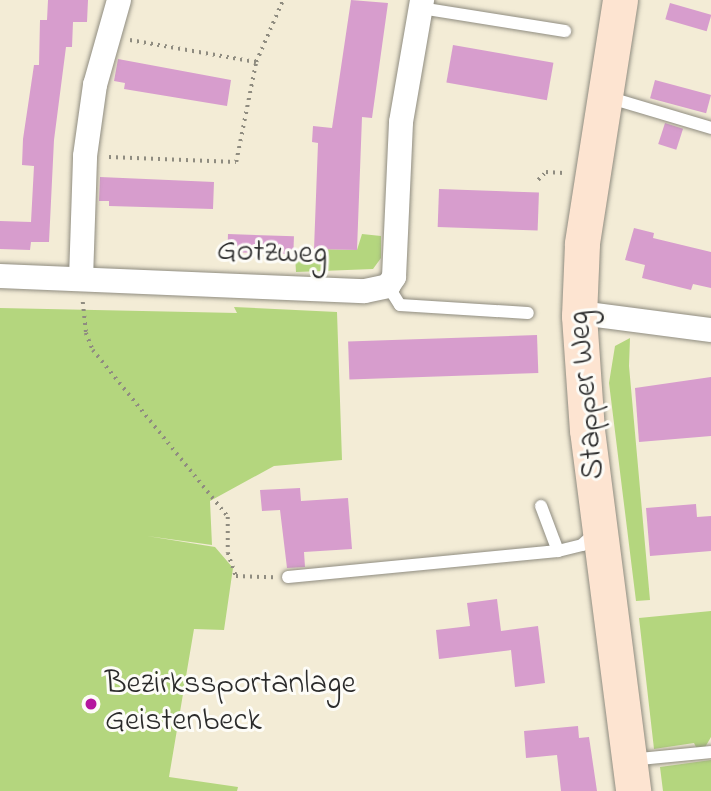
<!DOCTYPE html>
<html>
<head>
<meta charset="utf-8">
<style>
	body { margin:0 }
	#map { position:relative; width:711px; height:791px; overflow:hidden; background:#f3ecd6; font-family:"Indie Flower",sans-serif }
	div>[style] { position:absolute }
	.green>* { inset:0; background:#b4d67e }
	.building>* { inset:0; background:#d79dcd; transform-origin:0 0 }
	.path>* { height:3.5px; margin-top:-1.75px; transform-origin:0; background:repeating-linear-gradient(90deg,#8f8c80 0 2px,transparent 0 7px) }
	.roads { filter:drop-shadow(0 0 2px #8f8c80) drop-shadow(0 0 2px #8f8c80) }
	.lane>* { height:12px; margin:-6px; padding:0 6px; transform-origin:6px; border-radius:6px; background:#fff }
	.street>* { height:24px; margin:-12px; padding:0 12px; transform-origin:12px; border-radius:12px; background:#fff }
	.secondary>* { height:35px; margin:-17.5px; padding:0 17.5px; transform-origin:17.5px; border-radius:17.5px; background:#fde4d1 }
	.dots>* { width:19px; height:19px; translate:-50% -50%; box-sizing:border-box; border:4px solid #fdfcf7; border-radius:50% }
	span { translate:-50% -50%; white-space:nowrap; text-align:center; line-height:1.15; -webkit-text-stroke:6px #fdfcf7; paint-order:stroke }
	.street-label { font-size:32px; color:#2b2b2b }
	.poi-label { font-size:32px; color:#2b2b2b }
	.left { translate:0 -50%; text-align:left }
</style>
</head>
<body>
<div id="map">
	<div class="green">
		<div style="clip-path:polygon(362px 234px,381px 236px,381px 258px,373px 269px,296px 272px,295px 256px,320px 258px,319px 249px,357px 250px)"></div>
		<div style="clip-path:polygon(234px 307px,337px 312px,342px 460px,274px 466px,210px 501px,212px 545px,147px 536px,215px 547px,233px 568px,224px 630px,194px 629px,169px 777px,238px 787px,237px 791px,0 791px,0 308px,237px 313px)"></div>
		<div style="clip-path:polygon(630px 338px,629px 366px,650px 600px,636px 601px,609px 383px,615px 346px)"></div>
		<div style="clip-path:polygon(711px 611px,711px 737px,704px 749px,697px 749px,694px 743px,654px 749px,639px 618px)"></div>
		<div style="clip-path:polygon(711px 760px,711px 791px,663px 791px,660px 767px)"></div>
	</div>
	<div class="building">
		<div style="clip-path:polygon(48px 0,88px 0,87px 22px,73px 22px,72px 47px,66px 47px,54px 140px,49px 242px,31px 242px,30px 250px,0 249px,0 221px,31px 222px,34px 166px,22px 165px,23px 139px,34px 65px,39px 65px,40px 20px,47px 20px)"></div>
		<div style="clip-path:polygon(351px 0,388px 3px,372px 118px,362px 117px,357px 250px,314px 249px,318px 143px,312px 142px,313px 126px,332px 128px)"></div>
		<div style="left:670px;top:3px;width:43px;height:17px;rotate:16deg"></div>
		<div style="left:453px;top:45px;width:102px;height:38px;rotate:10deg"></div>
		<div style="clip-path:polygon(118px 59px,231px 80px,227px 106px,124px 89px,125px 83px,114px 81px)"></div>
		<div style="left:655px;top:80px;width:58px;height:19px;rotate:15deg"></div>
		<div style="left:665px;top:123px;width:19px;height:22px;rotate:18deg"></div>
		<div style="clip-path:polygon(100px 177px,214px 182px,213px 209px,109px 206px,109px 201px,99px 201px)"></div>
		<div style="left:439px;top:189px;width:100px;height:38px;rotate:2deg"></div>
		<div style="clip-path:polygon(634px 228px,654px 233px,653px 238px,711px 252px,711px 288px,693px 284px,691px 290px,642px 278px,645px 265px,625px 260px)"></div>
		<div style="left:228px;top:234px;width:66px;height:18px;rotate:2deg"></div>
		<div style="left:537px;top:335px;width:38px;height:189px;rotate:88deg"></div>
		<div style="clip-path:polygon(711px 377px,711px 436px,639px 442px,635px 388px)"></div>
		<div style="clip-path:polygon(300px 488px,301px 501px,348px 498px,352px 549px,304px 552px,305px 567px,287px 568px,280px 510px,262px 511px,260px 490px)"></div>
		<div style="clip-path:polygon(696px 504px,697px 517px,711px 516px,711px 551px,650px 556px,646px 508px)"></div>
		<div style="clip-path:polygon(497px 599px,501px 631px,538px 626px,545px 683px,515px 687px,511px 650px,439px 659px,436px 630px,470px 626px,467px 603px)"></div>
		<div style="clip-path:polygon(578px 726px,579px 738px,589px 737px,597px 791px,561px 791px,557px 755px,526px 758px,524px 731px)"></div>
	</div>
	<div class="path">
		<div style="left:130px;top:40px;width:128px;rotate:9.9deg"></div>
		<div style="left:109px;top:157px;width:127px;rotate:2.3deg"></div>
		<div style="left:236px;top:162px;width:102px;rotate:-78.7deg"></div>
		<div style="left:256px;top:62px;width:68px;rotate:-66.5deg"></div>
		<div style="left:538px;top:180px;width:11px;rotate:-45deg"></div>
		<div style="left:546px;top:172px;width:18px;rotate:3deg"></div>
		<div style="left:83px;top:302px;width:31px;rotate:84deg"></div>
		<div style="left:86px;top:333px;width:18px;rotate:68deg"></div>
		<div style="left:93px;top:350px;width:215px;rotate:51deg"></div>
		<div style="left:228px;top:517px;width:36px;rotate:90deg"></div>
		<div style="left:228px;top:553px;width:24px;rotate:71deg"></div>
		<div style="left:236px;top:576px;width:38px;rotate:2deg"></div>
	</div>
	<div class="roads">
		<div class="lane">
			<div style="left:421px;top:8px;width:146px;rotate:9.1deg"></div>
			<div style="left:607px;top:97px;width:109px;rotate:16.6deg"></div>
			<div style="left:388px;top:286px;width:22px;rotate:58deg"></div>
			<div style="left:400px;top:305px;width:128px;rotate:3.6deg"></div>
			<div style="left:541px;top:506px;width:48px;rotate:69.3deg"></div>
			<div style="left:288px;top:577px;width:271px;rotate:-5.5deg"></div>
			<div style="left:558px;top:551px;width:25px;rotate:-14deg"></div>
			<div style="left:582px;top:545px;width:19px;rotate:-43deg"></div>
			<div style="left:630px;top:760px;width:81px;rotate:-5.6deg"></div>
		</div>
		<div class="street">
			<div style="left:0;top:276px;width:365px;rotate:2.4deg"></div>
			<div style="left:365px;top:291px;width:24px;rotate:-12deg"></div>
			<div style="left:388px;top:286px;width:11px;rotate:-56deg"></div>
			<div style="left:394px;top:277px;width:155px;rotate:-87.4deg"></div>
			<div style="left:401px;top:122px;width:124px;rotate:-80.2deg"></div>
			<div style="left:81px;top:279px;width:123px;rotate:-88.1deg"></div>
			<div style="left:85px;top:156px;width:72px;rotate:-82deg"></div>
			<div style="left:95px;top:85px;width:88px;rotate:-74.2deg"></div>
			<div style="left:580px;top:313px;width:132px;rotate:7.4deg"></div>
		</div>
		<div class="secondary">
			<div style="left:620px;top:0;width:247px;rotate:98.9deg"></div>
			<div style="left:582px;top:244px;width:72px;rotate:92.4deg"></div>
			<div style="left:579px;top:316px;width:114px;rotate:86deg"></div>
			<div style="left:587px;top:430px;width:364px;rotate:82.7deg"></div>
		</div>
	</div>
	<div class="dots">
		<div style="left:91px;top:704px;background:#b5179e"></div>
	</div>
	<div class="street-label">
		<span style="left:272px;top:254px;rotate:2deg">Gotzweg</span>
		<span style="left:588px;top:395px;rotate:-95deg">Stapper Weg</span>
	</div>
	<div class="poi-label">
		<span class="left" style="left:105px;top:704px">Bezirkssportanlage<br>Geistenbeck</span>
	</div>
</div>
</body>
</html>
